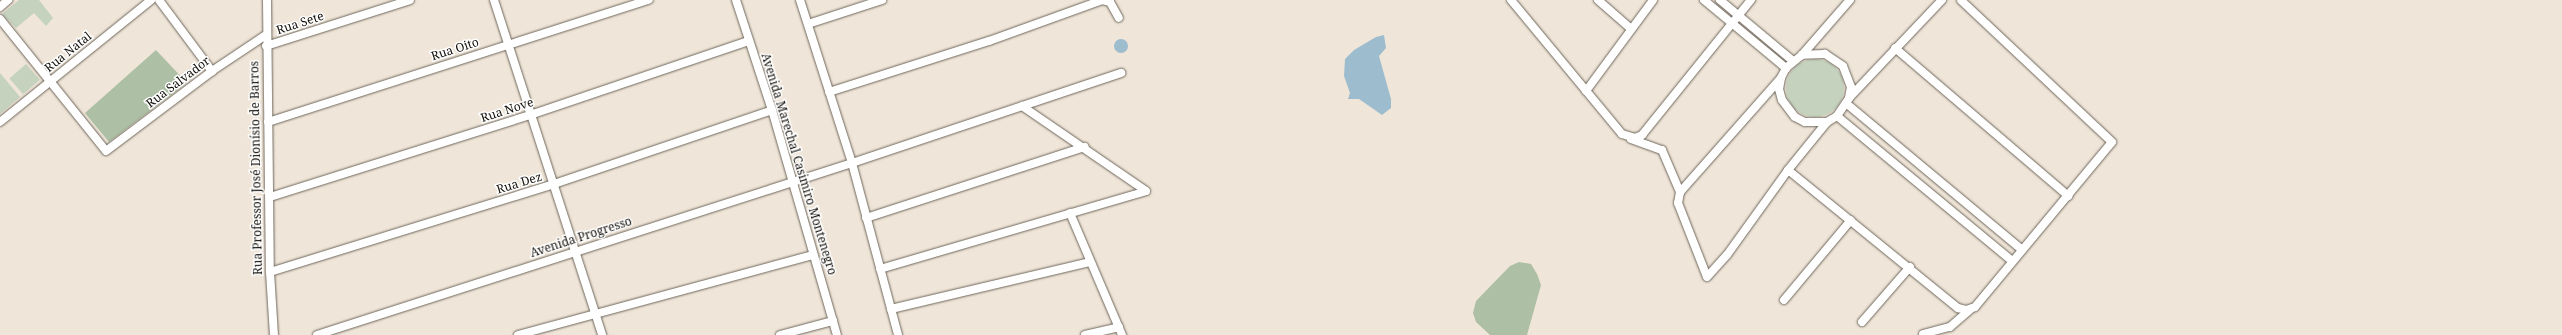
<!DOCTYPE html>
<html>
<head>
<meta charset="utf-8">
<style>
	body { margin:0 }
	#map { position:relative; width:2562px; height:335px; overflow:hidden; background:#efe5d8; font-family:"Noto Serif",serif }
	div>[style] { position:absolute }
	.green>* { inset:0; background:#c5d2be; transform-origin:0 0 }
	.round { border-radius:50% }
	.forest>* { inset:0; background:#adbfa4 }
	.water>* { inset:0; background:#9dbcce }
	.roads { filter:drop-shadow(0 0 1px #6e665b) drop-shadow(0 0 1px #6e665b) }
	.street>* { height:8px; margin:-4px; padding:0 4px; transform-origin:4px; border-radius:4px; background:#fff }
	span { translate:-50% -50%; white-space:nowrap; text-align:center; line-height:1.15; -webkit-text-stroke:3px #fff; paint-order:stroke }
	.street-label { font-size:12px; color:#13100b }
</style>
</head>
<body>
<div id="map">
	<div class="green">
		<div style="clip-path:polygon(19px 0,39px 0,53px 18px,46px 26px,34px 13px,16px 28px,2px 14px)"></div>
		<div class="round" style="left:1786px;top:59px;width:58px;height:58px"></div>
		<div style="left:26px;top:64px;width:21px;height:22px;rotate:49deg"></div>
		<div style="clip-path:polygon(0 73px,20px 97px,0 114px)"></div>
	</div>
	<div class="forest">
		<div style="clip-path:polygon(156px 50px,187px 83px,109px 142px,85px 113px)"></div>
		<div style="clip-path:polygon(1519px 262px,1531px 264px,1537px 274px,1541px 285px,1527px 335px,1490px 335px,1476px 322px,1473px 313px,1476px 301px,1510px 266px)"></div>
	</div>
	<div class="water">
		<div style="clip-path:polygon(1384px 35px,1386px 48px,1379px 56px,1391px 99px,1391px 108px,1382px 115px,1359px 99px,1348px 99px,1350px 93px,1344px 76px,1345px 59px,1354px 50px,1376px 37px)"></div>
		<div class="round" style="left:1114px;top:39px;width:14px;height:14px"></div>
	</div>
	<div class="roads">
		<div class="street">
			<div style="left:159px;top:0;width:89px;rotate:53.3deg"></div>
			<div style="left:267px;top:0;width:272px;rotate:89.4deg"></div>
			<div style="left:270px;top:272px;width:63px;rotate:86.4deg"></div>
			<div style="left:494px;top:0;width:352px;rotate:72.1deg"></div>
			<div style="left:736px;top:0;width:116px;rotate:71.9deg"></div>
			<div style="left:772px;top:110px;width:234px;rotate:73.9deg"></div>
			<div style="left:800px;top:0;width:171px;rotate:72.3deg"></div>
			<div style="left:852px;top:163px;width:284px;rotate:-18.5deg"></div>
			<div style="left:1102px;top:0;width:8px;rotate:14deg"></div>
			<div style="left:1110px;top:2px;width:18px;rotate:61deg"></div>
			<div style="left:1511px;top:0;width:174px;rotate:50.4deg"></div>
			<div style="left:1622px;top:134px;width:14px;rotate:17deg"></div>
			<div style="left:1635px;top:138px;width:8px;rotate:-23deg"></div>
			<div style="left:1642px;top:135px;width:174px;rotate:-51.1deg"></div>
			<div style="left:1598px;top:0;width:43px;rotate:41.2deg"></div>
			<div style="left:1704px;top:0;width:107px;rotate:39.7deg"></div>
			<div style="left:1720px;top:0;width:95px;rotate:39.9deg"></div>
			<div style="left:0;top:7px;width:11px;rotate:-41deg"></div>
			<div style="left:0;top:19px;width:169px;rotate:51.2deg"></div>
			<div style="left:106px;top:151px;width:133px;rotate:-37deg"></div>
			<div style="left:212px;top:71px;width:65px;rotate:-33.7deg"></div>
			<div style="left:808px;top:24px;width:78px;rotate:-18deg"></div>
			<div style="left:266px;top:46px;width:151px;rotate:-17.7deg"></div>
			<div style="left:1895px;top:48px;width:228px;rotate:40.5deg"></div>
			<div style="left:1802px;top:55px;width:73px;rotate:-48.9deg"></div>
			<div style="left:1781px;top:78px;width:11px;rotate:100deg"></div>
			<div style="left:1779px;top:89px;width:11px;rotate:75deg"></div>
			<div style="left:1782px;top:100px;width:21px;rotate:53deg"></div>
			<div style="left:1795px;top:117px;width:11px;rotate:27deg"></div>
			<div style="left:1805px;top:122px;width:22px"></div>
			<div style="left:1827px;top:122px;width:12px;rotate:-31deg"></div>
			<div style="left:1837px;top:116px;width:22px;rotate:-56deg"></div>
			<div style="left:1849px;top:98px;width:11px;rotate:-80deg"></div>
			<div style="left:1851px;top:87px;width:22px;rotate:-111deg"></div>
			<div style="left:1843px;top:66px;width:22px;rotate:-146deg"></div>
			<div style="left:1825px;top:54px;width:23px;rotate:178deg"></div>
			<div style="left:1802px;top:55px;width:21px;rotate:141deg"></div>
			<div style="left:1786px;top:68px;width:11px;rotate:117deg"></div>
			<div style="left:1781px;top:78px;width:152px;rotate:131.5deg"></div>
			<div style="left:1680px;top:192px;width:11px;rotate:100deg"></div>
			<div style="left:1678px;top:203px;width:79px;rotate:68.6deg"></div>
			<div style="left:1707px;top:277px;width:30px;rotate:-48deg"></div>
			<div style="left:1727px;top:255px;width:105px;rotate:-54.3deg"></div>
			<div style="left:1788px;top:170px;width:62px;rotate:-50.9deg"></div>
			<div style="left:1586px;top:91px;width:113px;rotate:-53.6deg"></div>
			<div style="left:829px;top:92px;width:168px;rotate:-17.7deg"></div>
			<div style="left:989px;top:41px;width:120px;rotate:-19.9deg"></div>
			<div style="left:1849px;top:98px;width:135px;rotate:-46.5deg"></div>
			<div style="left:1847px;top:104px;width:226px;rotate:39.8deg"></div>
			<div style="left:1022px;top:106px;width:150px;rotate:34.4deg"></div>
			<div style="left:1837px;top:116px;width:226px;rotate:39.6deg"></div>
			<div style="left:0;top:122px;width:194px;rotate:-38.9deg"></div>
			<div style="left:268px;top:122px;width:400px;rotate:-17.8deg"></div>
			<div style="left:1631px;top:139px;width:33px;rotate:20deg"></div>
			<div style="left:1662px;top:150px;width:46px;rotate:66.8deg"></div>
			<div style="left:1788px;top:170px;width:219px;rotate:39.1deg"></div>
			<div style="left:1958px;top:308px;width:8px;rotate:14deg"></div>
			<div style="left:1966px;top:310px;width:9px;rotate:-18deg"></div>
			<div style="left:1975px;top:307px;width:214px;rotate:-50.3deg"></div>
			<div style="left:2112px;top:142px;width:207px;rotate:-136.8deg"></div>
			<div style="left:270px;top:197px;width:276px;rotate:-17.5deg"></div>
			<div style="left:533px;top:114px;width:228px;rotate:-18.7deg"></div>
			<div style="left:1070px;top:213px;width:133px;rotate:66.9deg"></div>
			<div style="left:866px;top:218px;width:230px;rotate:-18deg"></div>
			<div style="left:880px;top:269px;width:277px;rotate:-16.3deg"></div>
			<div style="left:270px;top:272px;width:297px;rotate:-17.2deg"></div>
			<div style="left:554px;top:184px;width:230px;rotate:-18.7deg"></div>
			<div style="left:1784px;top:300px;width:104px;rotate:-50.1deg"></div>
			<div style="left:891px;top:309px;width:204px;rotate:-13.3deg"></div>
			<div style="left:1862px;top:322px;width:73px;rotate:-48.9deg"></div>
			<div style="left:1923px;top:334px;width:28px;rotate:-15deg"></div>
			<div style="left:1950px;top:327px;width:28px;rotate:-41deg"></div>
			<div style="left:317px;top:335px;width:562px;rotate:-17.82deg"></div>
			<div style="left:852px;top:163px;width:178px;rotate:75deg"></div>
			<div style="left:518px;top:335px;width:306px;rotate:-15.2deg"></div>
			<div style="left:780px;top:335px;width:55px;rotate:-14.8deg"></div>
			<div style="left:1085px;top:335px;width:35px;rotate:-13deg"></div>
		</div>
	</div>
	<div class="street-label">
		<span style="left:300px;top:23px;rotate:-18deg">Rua Sete</span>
		<span style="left:455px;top:49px;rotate:-18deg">Rua Oito</span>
		<span style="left:68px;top:52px;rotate:-39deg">Rua Natal</span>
		<span style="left:178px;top:82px;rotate:-37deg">Rua Salvador</span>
		<span style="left:507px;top:110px;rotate:-18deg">Rua Nove</span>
		<span style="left:799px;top:164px;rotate:73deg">Avenida Marechal Casimiro Montenegro</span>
		<span style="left:256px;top:168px;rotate:-91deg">Rua Professor José Dionísio de Barros</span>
		<span style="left:519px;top:183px;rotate:-17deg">Rua Dez</span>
		<span style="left:581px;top:237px;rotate:-18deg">Avenida Progresso</span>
	</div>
</div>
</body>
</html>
